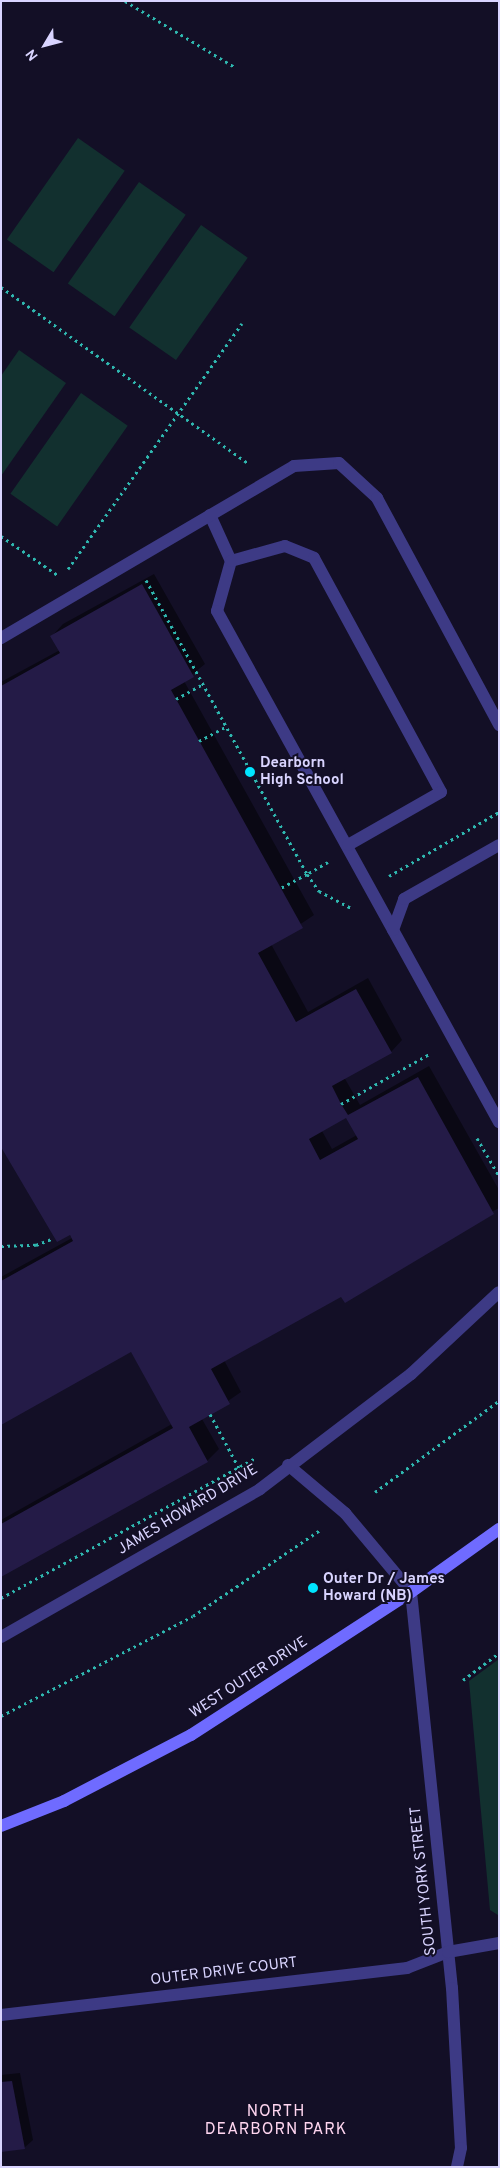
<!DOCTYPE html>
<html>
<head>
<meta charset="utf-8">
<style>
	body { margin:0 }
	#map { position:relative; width:500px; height:2168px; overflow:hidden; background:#130f26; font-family:Overpass,sans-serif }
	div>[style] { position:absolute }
	.green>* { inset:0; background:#12302f; transform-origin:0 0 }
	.shadow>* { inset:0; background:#0007 }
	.building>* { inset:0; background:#241b47 }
	.path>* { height:3px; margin-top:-1.5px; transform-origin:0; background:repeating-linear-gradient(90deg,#2fb8b0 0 2.5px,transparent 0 6.5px) }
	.service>* { height:12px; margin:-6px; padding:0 6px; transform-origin:6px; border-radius:6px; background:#3d3a85 }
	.minor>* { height:12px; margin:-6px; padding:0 6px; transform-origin:6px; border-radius:6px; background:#3d3a85 }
	.secondary>* { height:12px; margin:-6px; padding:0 6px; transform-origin:6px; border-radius:6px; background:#6f6bff }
	.dots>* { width:14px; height:14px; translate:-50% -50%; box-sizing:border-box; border:2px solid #130f26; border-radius:50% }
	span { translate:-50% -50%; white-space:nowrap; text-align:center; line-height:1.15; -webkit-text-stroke:4px #130f26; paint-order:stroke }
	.poi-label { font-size:15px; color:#d9d4ff; font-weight:700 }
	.left { translate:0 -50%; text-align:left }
	.street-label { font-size:15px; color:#d9d4ff }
	.neighbourhood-label { font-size:16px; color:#ffd6f0; letter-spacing:1px }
	.frame { position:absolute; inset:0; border:2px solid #d9d4ff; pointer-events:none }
	.north { position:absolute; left:20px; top:20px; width:50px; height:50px; -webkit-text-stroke:4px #130f26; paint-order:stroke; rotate:233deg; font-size:14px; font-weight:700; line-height:20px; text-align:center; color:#d9d4ff }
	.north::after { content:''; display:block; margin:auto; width:18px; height:22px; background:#d9d4ff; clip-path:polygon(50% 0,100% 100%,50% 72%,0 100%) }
</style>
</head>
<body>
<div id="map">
	<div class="green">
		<div style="left:78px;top:138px;width:57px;height:124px;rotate:35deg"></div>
		<div style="left:139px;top:182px;width:57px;height:124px;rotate:35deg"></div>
		<div style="left:201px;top:225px;width:57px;height:125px;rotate:35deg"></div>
		<div style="clip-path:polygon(19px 350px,66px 383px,1px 476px,1px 376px)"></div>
		<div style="left:81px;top:393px;width:57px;height:123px;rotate:35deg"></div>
		<div style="clip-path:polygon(499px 1659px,499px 1915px,498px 1915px,490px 1910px,469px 1681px)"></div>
	</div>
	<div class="shadow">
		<div style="clip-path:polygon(evenodd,154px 574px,205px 664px,184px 681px,314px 915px,271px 944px,308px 1012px,368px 978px,402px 1040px,391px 1052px,344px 1077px,360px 1105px,429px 1066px,499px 1190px,499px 1208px,224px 1360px,241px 1392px,202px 1419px,219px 1449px,207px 1461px,1px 1575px,1px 1520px,172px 1424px,131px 1351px,1px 1423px,1px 1277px,72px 1238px,1px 1146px,1px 682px,60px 650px,52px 636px,63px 624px,154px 574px,346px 1117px,357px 1135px,332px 1149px,322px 1131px,346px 1117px)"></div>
		<div style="clip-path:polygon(20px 2073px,33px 2140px,24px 2148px,1px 2151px,1px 2075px)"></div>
	</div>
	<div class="building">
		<div style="clip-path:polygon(evenodd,142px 584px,194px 677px,171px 690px,303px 928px,258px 953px,296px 1022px,356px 989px,392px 1053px,332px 1086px,341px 1104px,348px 1115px,418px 1077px,494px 1214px,345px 1303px,341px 1297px,211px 1369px,230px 1404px,189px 1427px,208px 1462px,1px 1577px,1px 1524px,173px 1428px,131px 1352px,1px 1425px,1px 1281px,73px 1241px,70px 1235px,57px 1242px,1px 1147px,1px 686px,60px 653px,50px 636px,142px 584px,346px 1118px,358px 1139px,320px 1160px,309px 1139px,346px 1118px)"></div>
		<div style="clip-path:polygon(12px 2081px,25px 2149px,1px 2152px,1px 2082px)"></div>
	</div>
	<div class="path">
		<div style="left:125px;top:1px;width:128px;rotate:31deg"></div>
		<div style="left:1px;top:287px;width:305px;rotate:35.5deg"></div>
		<div style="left:1px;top:536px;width:70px;rotate:34.6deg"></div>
		<div style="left:68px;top:569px;width:301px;rotate:-54.7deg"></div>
		<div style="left:146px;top:580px;width:335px;rotate:61.3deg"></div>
		<div style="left:307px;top:874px;width:30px;rotate:152deg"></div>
		<div style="left:176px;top:699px;width:31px;rotate:-29deg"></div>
		<div style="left:199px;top:741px;width:32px;rotate:-28deg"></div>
		<div style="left:328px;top:862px;width:24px;rotate:150deg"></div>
		<div style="left:307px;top:874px;width:21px;rotate:55deg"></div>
		<div style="left:319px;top:891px;width:36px;rotate:28deg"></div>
		<div style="left:389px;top:876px;width:127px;rotate:-30.2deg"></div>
		<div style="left:341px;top:1104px;width:103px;rotate:-29.5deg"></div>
		<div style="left:477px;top:1138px;width:44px;rotate:59.9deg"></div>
		<div style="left:1px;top:1246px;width:35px;rotate:-2deg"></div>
		<div style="left:36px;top:1245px;width:19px;rotate:-21deg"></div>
		<div style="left:210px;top:1414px;width:61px;rotate:61.8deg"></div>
		<div style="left:375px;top:1492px;width:154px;rotate:-36.3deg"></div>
		<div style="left:1px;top:1598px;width:292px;rotate:-28.8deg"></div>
		<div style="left:463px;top:1680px;width:45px;rotate:-36.9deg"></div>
		<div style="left:1px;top:1716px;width:216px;rotate:-27.5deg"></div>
		<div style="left:193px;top:1616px;width:153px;rotate:-34.1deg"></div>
	</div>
	<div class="service">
		<div style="left:210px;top:515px;width:51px;rotate:65.5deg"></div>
		<div style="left:231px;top:561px;width:52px;rotate:105.6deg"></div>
		<div style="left:217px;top:611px;width:584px;rotate:61.11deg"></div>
		<div style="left:231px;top:561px;width:56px;rotate:-15.5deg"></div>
		<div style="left:285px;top:546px;width:31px;rotate:22deg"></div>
		<div style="left:314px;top:558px;width:266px;rotate:61.5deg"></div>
		<div style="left:441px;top:792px;width:107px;rotate:150.3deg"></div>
		<div style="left:1px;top:638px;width:340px;rotate:-30.4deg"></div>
		<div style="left:294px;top:466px;width:45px;rotate:-3.8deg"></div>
		<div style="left:339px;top:463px;width:52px;rotate:42.6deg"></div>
		<div style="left:377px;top:498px;width:258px;rotate:61.7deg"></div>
		<div style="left:393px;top:930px;width:33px;rotate:-70deg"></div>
		<div style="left:404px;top:899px;width:109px;rotate:-29.6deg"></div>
		<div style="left:288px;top:1465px;width:75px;rotate:40.1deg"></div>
		<div style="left:345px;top:1513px;width:103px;rotate:50.1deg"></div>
		<div style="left:1px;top:1637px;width:298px;rotate:-29.7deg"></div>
		<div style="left:260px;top:1489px;width:190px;rotate:-37.3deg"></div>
		<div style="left:411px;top:1374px;width:120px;rotate:-43deg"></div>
	</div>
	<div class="minor">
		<div style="left:411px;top:1592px;width:398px;rotate:84.1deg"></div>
		<div style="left:452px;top:1988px;width:160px;rotate:86.8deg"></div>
		<div style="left:461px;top:2148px;width:19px;rotate:102deg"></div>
		<div style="left:1px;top:2015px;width:409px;rotate:-6.6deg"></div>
		<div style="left:407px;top:1968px;width:44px;rotate:-21.3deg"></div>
		<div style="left:448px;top:1952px;width:52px;rotate:-10deg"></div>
	</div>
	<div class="secondary">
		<div style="left:1px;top:1826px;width:68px;rotate:-21.6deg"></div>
		<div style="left:64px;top:1801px;width:143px;rotate:-27.5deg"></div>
		<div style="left:191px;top:1735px;width:262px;rotate:-33deg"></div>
		<div style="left:411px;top:1592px;width:108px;rotate:-35.6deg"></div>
	</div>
	<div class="dots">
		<div style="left:250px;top:772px;background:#00e5ff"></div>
		<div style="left:313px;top:1588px;background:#00e5ff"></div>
	</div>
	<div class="poi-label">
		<span class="left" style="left:260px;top:772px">Dearborn<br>High School</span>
		<span class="left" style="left:323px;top:1588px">Outer Dr / James<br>Howard (NB)</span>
	</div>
	<div class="street-label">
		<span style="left:188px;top:1510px;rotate:-31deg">JAMES HOWARD DRIVE</span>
		<span style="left:249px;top:1678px;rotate:-33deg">WEST OUTER DRIVE</span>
		<span style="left:424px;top:1881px;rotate:-96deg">SOUTH YORK STREET</span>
		<span style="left:224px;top:1972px;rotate:-7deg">OUTER DRIVE COURT</span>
	</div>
	<div class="neighbourhood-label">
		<span style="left:276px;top:2121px">NORTH<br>DEARBORN PARK</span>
	</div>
	<div class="frame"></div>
	<div class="north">N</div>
</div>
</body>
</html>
